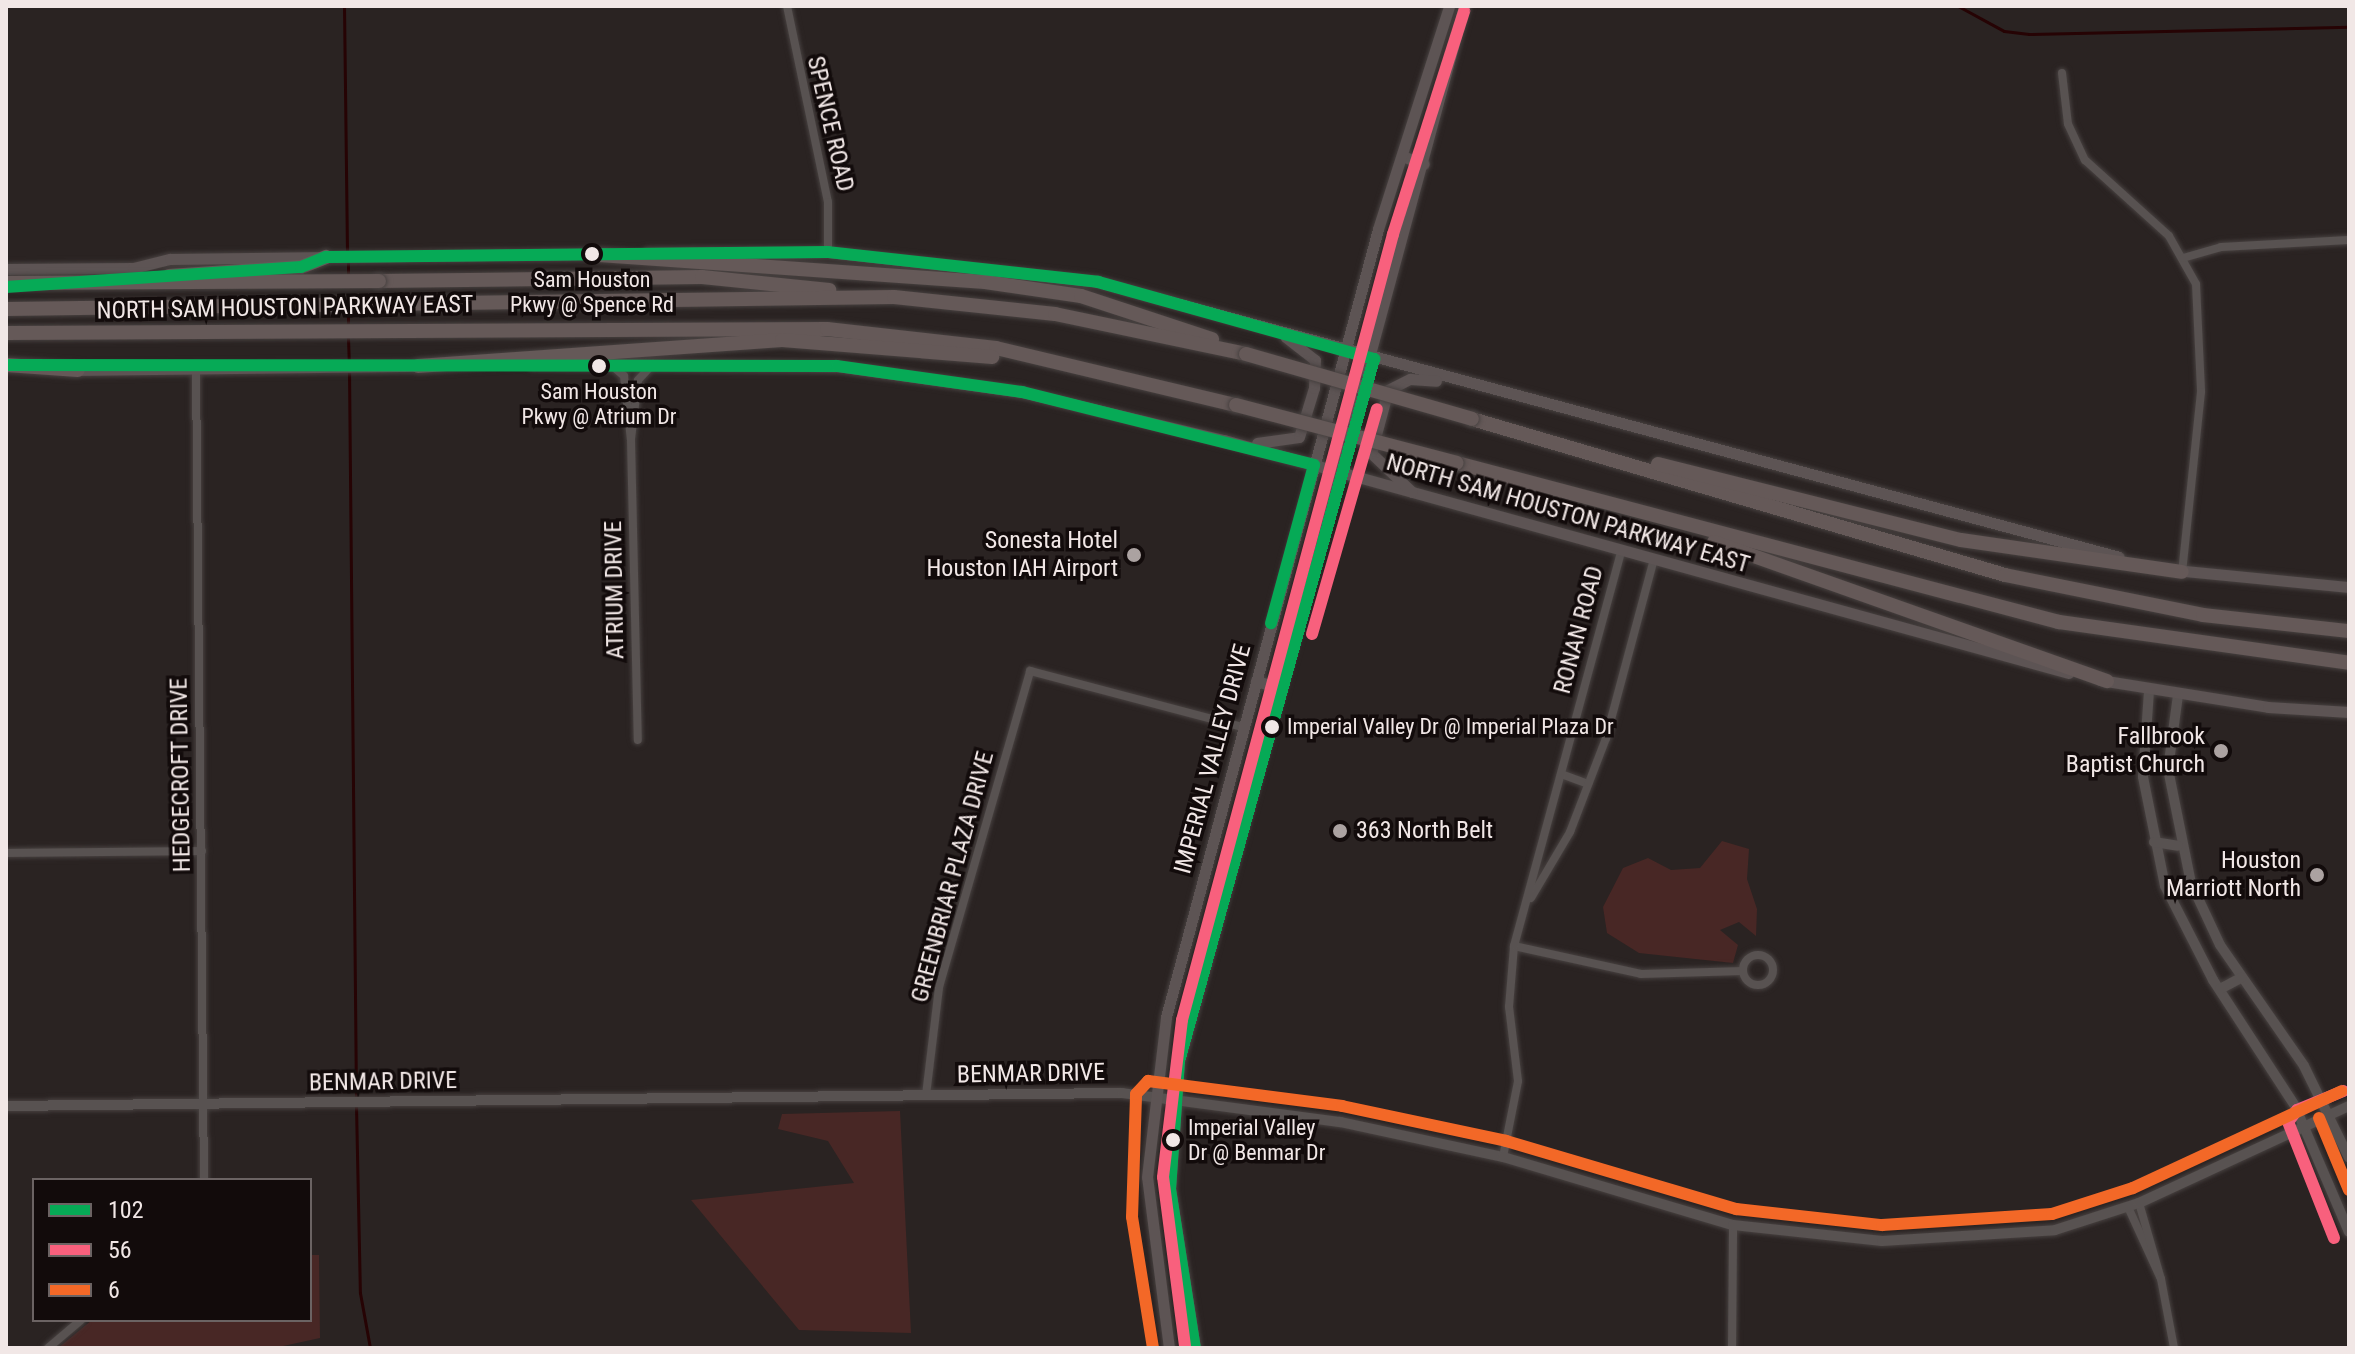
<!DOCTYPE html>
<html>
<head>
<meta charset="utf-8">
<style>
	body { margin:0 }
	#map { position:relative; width:2355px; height:1354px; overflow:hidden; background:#2a2322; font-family:"Roboto Condensed",sans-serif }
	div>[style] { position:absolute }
	.green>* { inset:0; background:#482725 }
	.stream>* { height:3px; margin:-1.5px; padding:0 1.5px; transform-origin:1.5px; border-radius:1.5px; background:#260304 }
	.roads { filter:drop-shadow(0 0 2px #474140) drop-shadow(0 0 2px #474140) }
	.minor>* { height:8px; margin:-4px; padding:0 4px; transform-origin:4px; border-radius:4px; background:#585251 }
	.minor>.ring { margin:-4px; padding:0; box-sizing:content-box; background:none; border:8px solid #585251; border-radius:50% }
	.tertiary>* { height:10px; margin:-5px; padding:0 5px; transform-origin:5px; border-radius:5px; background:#585251 }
	.secondary>* { height:11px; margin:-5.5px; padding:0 5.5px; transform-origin:5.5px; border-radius:5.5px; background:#5d5454 }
	.motorway>* { height:14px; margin:-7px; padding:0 7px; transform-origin:7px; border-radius:7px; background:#655958 }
	.bridges { filter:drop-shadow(0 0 2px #474140) drop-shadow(0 0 2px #474140) }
	.motorway-bridge>* { height:14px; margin:-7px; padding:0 7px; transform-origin:7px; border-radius:7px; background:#655958 }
	.bus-1>* { height:12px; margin:-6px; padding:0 6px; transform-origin:6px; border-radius:6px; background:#06aa56 }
	.bus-2>* { height:12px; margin:-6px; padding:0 6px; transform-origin:6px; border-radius:6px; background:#f8607d }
	.bus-3>* { height:12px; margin:-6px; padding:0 6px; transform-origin:6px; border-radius:6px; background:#f36827 }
	.dots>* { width:22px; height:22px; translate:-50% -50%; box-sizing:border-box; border:4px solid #120b0b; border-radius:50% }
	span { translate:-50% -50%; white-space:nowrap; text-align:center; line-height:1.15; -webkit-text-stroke:7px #120b0b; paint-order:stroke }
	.bus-label { font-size:22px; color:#f1e7e6 }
	.left { translate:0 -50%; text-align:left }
	.street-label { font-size:24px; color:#f1e7e6 }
	.poi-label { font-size:24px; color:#f1e7e6 }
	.right { translate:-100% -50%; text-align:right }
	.frame { position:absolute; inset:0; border:8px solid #f1e7e6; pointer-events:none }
	.legend { position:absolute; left:32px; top:1178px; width:280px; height:144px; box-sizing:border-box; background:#120b0b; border:2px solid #6b6363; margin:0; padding:10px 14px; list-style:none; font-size:24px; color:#f1e7e6 }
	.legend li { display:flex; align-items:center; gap:16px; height:40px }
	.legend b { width:40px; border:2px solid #6b6363 }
</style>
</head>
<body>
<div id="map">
	<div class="green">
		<div style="clip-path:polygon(1722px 841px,1749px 849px,1747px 879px,1757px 909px,1756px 936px,1739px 922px,1720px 930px,1738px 945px,1733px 963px,1639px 953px,1607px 933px,1603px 907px,1623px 868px,1648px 858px,1671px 870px,1700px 868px)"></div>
		<div style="clip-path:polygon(900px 1111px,911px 1333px,799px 1330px,691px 1200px,854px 1183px,828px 1141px,778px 1129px,782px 1114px)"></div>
		<div style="clip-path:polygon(310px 1255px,319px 1255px,320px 1338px,274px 1348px,58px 1348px,92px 1320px,310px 1320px)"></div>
	</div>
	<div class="stream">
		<div style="left:344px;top:6px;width:248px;rotate:89.3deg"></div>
		<div style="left:1958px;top:6px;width:52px;rotate:28.5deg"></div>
		<div style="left:2004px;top:31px;width:25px;rotate:7deg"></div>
		<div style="left:2029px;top:34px;width:320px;rotate:-1.3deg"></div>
		<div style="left:348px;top:262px;width:16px;rotate:90deg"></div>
		<div style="left:348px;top:310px;width:16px;rotate:90deg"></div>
		<div style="left:348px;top:338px;width:24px;rotate:88deg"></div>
		<div style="left:349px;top:370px;width:728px;rotate:89.45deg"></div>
		<div style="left:356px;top:1106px;width:187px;rotate:88.8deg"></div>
		<div style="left:360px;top:1293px;width:56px;rotate:79.7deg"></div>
	</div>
	<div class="roads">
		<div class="minor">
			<div style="left:787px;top:6px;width:200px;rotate:78.2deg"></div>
			<div style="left:828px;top:202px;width:50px;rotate:90deg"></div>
			<div style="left:2062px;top:73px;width:51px;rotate:83.3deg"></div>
			<div style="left:2068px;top:124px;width:40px;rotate:65deg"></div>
			<div style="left:2085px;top:160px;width:113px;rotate:42.1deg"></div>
			<div style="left:2169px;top:236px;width:55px;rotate:60.6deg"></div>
			<div style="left:2196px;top:284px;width:108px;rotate:87.3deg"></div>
			<div style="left:2201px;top:392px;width:181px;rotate:96deg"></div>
			<div style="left:2183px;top:258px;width:40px;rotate:-16deg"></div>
			<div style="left:2221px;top:247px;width:128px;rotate:-3.1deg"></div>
			<div style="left:611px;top:365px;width:17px;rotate:40deg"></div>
			<div style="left:624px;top:376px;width:64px;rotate:83.8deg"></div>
			<div style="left:631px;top:440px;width:300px;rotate:88.7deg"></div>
			<div style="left:196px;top:368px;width:812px;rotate:89.44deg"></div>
			<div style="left:631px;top:439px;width:59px;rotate:-83.2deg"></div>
			<div style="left:638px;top:380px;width:22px;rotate:-47deg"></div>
			<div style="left:1561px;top:774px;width:29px;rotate:20deg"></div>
			<div style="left:6px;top:853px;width:196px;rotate:-0.6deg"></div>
			<div style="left:1531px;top:898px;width:77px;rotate:-59.4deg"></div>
			<div style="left:1570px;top:832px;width:101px;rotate:-69deg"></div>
			<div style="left:1606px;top:738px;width:185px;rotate:-75deg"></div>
			<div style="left:1514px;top:946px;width:130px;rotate:12.4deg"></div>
			<div style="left:1641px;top:974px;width:102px;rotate:-1.7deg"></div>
			<div class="ring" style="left:1743px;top:955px;width:22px;height:22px"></div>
			<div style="left:926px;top:1095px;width:109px;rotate:-83.1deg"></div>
			<div style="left:939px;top:987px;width:329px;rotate:-73.9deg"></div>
			<div style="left:1030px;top:671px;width:222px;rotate:14.8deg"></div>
			<div style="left:1503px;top:1157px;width:77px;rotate:-78.8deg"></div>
			<div style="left:1518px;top:1081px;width:75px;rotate:-96.9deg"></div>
			<div style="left:1509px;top:1007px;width:61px;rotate:-85.3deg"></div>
			<div style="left:1514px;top:946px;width:409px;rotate:-74.8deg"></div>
			<div style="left:2128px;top:1207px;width:79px;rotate:65.4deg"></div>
			<div style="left:2161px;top:1279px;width:79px;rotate:-106.1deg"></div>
			<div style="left:2161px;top:1279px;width:70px;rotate:79.3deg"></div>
			<div style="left:48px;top:1348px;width:43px;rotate:-40.3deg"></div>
			<div style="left:1732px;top:1348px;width:123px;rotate:-89.5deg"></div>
		</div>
		<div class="tertiary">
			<div style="left:2149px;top:691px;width:86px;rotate:94deg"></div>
			<div style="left:2143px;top:777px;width:111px;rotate:78.6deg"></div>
			<div style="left:2165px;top:886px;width:106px;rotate:62.9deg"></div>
			<div style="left:2213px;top:980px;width:150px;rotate:56.9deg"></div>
			<div style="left:2295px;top:1106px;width:137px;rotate:66.8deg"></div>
			<div style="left:2178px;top:695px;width:75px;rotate:97.7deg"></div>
			<div style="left:2168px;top:769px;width:116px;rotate:78.6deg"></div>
			<div style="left:2191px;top:883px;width:68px;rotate:64.9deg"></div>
			<div style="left:2220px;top:945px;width:147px;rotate:55.2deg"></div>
			<div style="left:2304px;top:1066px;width:102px;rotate:63.9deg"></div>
			<div style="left:2154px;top:842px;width:24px;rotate:9deg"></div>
			<div style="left:2220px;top:989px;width:24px;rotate:-28deg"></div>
			<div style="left:6px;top:1106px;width:1116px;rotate:-0.67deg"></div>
			<div style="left:1122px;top:1093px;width:220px;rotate:7.6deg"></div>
			<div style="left:1340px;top:1122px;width:167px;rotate:12.1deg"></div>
			<div style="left:1503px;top:1157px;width:240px;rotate:16.5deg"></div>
			<div style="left:1733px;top:1225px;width:150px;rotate:6.1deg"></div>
			<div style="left:1882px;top:1241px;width:173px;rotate:-3.6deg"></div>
			<div style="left:2055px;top:1230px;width:88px;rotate:-17.8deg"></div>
			<div style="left:2139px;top:1203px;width:231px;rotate:-24.8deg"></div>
		</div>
		<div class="secondary">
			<div style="left:1402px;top:156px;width:23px;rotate:20deg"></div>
			<div style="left:647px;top:253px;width:181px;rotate:-0.3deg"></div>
			<div style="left:828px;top:252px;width:272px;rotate:6.3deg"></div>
			<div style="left:1098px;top:282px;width:1057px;rotate:15.07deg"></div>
			<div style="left:6px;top:269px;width:127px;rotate:-0.5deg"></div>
			<div style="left:133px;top:268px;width:38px;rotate:-14deg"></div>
			<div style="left:170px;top:259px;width:435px;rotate:-0.7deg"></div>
			<div style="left:532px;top:364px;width:305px;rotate:0.4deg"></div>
			<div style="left:837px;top:366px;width:187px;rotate:8deg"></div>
			<div style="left:1022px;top:392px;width:208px;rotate:13.4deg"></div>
			<div style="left:1224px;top:440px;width:876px;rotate:15.43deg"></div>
			<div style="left:72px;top:370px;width:351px;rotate:-0.7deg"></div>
			<div style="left:1257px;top:443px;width:42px;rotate:-8.1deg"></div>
			<div style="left:1299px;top:437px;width:51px;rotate:-73deg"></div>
			<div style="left:1314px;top:388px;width:28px;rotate:-88deg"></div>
			<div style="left:1315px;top:360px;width:37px;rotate:-142deg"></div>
			<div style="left:1412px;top:492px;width:57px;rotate:-136.4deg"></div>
			<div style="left:1371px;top:453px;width:65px;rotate:-74.9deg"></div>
			<div style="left:1388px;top:390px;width:25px;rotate:-27deg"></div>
			<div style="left:1410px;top:379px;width:26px;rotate:4deg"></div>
			<div style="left:2175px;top:570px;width:175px;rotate:5.6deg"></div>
			<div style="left:2100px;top:680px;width:170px;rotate:9.1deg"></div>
			<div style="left:2268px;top:707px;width:81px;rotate:3.5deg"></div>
			<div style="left:1256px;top:681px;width:25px;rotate:16deg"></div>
			<div style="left:1169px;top:1348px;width:172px;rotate:-97.3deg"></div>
			<div style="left:1147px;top:1177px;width:161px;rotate:-83.2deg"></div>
			<div style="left:1166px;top:1017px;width:816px;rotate:-74.94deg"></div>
			<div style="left:1378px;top:229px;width:234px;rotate:-72.3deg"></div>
			<div style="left:1195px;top:1348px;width:161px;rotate:-98.9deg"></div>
			<div style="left:1170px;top:1189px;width:128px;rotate:-86deg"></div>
			<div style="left:1179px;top:1061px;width:1093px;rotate:-74.88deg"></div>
		</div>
		<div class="motorway">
			<div style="left:599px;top:255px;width:387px;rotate:4deg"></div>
			<div style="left:985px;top:282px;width:97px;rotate:8.3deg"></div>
			<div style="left:1081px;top:296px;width:138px;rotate:18.2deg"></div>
			<div style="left:169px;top:276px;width:132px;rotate:-3.9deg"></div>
			<div style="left:301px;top:267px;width:27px;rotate:-22deg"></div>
			<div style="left:379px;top:281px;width:323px;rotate:-0.7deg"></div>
			<div style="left:702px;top:277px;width:128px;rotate:5.8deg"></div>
			<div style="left:6px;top:309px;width:888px;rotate:-0.77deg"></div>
			<div style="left:894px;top:297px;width:162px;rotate:6deg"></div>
			<div style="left:1055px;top:314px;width:195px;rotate:11.8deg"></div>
			<div style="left:6px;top:333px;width:821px;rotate:-0.28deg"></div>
			<div style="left:827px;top:329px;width:170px;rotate:6.4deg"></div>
			<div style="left:996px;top:348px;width:247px;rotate:13.4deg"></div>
			<div style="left:6px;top:365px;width:72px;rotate:4deg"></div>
			<div style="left:418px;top:366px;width:365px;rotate:-4.1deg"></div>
			<div style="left:782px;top:340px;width:211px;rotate:4.6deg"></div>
			<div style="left:1472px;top:419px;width:555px;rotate:16.31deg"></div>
			<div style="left:2005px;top:575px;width:202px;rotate:11.4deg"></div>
			<div style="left:2203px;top:615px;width:147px;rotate:6.3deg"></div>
			<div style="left:1457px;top:463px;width:623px;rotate:14.8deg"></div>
			<div style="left:2059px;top:622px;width:293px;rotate:8deg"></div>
			<div style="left:1658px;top:464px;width:312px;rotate:14.1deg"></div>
			<div style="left:1961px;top:540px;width:223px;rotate:8.2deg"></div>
			<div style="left:1714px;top:542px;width:417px;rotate:19.5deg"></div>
		</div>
	</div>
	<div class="bridges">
		<div class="motorway-bridge">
			<div style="left:6px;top:283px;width:373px;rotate:-0.3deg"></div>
			<div style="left:1246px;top:354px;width:235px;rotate:16deg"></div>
			<div style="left:1236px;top:405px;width:228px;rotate:14.7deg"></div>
		</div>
	</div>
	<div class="bus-1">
		<div style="left:6px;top:287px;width:296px;rotate:-3.9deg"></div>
		<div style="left:301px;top:267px;width:27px;rotate:-22deg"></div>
		<div style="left:326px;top:257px;width:502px;rotate:-0.57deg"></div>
		<div style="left:828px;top:252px;width:272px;rotate:6.3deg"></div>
		<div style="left:1098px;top:282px;width:287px;rotate:15.6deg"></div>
		<div style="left:1374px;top:359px;width:729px;rotate:105.52deg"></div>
		<div style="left:1179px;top:1061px;width:128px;rotate:94deg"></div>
		<div style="left:1170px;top:1189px;width:161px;rotate:81.1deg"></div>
		<div style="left:6px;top:365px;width:831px;rotate:0.07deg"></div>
		<div style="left:837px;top:366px;width:187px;rotate:8deg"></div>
		<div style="left:1022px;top:392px;width:301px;rotate:14deg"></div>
		<div style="left:1314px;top:465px;width:164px;rotate:105.2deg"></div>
	</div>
	<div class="bus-2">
		<div style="left:1312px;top:634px;width:234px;rotate:-73.9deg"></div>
		<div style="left:2334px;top:1238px;width:125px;rotate:-111.6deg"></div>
		<div style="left:2288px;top:1122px;width:15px;rotate:-53deg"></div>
		<div style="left:2297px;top:1110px;width:50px;rotate:-22.4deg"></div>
		<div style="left:1185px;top:1346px;width:170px;rotate:-97.4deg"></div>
		<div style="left:1163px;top:1177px;width:158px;rotate:-83.1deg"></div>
		<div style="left:1182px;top:1020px;width:814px;rotate:-74.97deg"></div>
		<div style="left:1393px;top:234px;width:234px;rotate:-72.3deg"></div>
	</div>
	<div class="bus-3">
		<div style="left:2319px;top:1118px;width:78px;rotate:67.4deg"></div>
		<div style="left:1153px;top:1348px;width:133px;rotate:-99.1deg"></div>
		<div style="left:1132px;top:1217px;width:123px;rotate:-88.1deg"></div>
		<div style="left:1136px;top:1094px;width:18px;rotate:-47deg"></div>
		<div style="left:1148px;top:1081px;width:196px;rotate:7.3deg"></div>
		<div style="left:1342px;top:1106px;width:168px;rotate:12deg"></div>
		<div style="left:1506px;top:1141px;width:240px;rotate:16.5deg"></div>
		<div style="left:1736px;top:1209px;width:147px;rotate:6.3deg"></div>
		<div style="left:1882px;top:1225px;width:170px;rotate:-3.7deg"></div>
		<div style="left:2052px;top:1214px;width:85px;rotate:-17.8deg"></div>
		<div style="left:2133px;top:1188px;width:230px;rotate:-24.9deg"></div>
	</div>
	<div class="dots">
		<div style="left:592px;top:254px;background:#f1e7e6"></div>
		<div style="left:599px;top:366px;background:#f1e7e6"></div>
		<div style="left:1134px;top:555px;background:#aba2a1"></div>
		<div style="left:1272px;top:727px;background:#f1e7e6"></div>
		<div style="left:2221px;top:751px;background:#aba2a1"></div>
		<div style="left:1340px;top:831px;background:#aba2a1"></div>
		<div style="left:2317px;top:875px;background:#aba2a1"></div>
		<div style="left:1173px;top:1140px;background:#f1e7e6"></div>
	</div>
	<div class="bus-label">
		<span style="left:592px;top:292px">Sam Houston<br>Pkwy @ Spence Rd</span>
		<span style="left:599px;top:404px">Sam Houston<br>Pkwy @ Atrium Dr</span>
		<span class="left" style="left:1287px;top:727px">Imperial Valley Dr @ Imperial Plaza Dr</span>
		<span class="left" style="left:1188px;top:1140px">Imperial Valley<br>Dr @ Benmar Dr</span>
	</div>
	<div class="street-label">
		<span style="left:830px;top:124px;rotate:77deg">SPENCE ROAD</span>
		<span style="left:285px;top:308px;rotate:-1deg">NORTH SAM HOUSTON PARKWAY EAST</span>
		<span style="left:1568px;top:514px;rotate:16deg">NORTH SAM HOUSTON PARKWAY EAST</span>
		<span style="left:615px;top:590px;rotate:-91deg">ATRIUM DRIVE</span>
		<span style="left:1579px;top:630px;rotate:-75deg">RONAN ROAD</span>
		<span style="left:1213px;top:759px;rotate:-75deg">IMPERIAL VALLEY DRIVE</span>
		<span style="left:181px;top:775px;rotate:-91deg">HEDGECROFT DRIVE</span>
		<span style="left:953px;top:877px;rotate:-75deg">GREENBRIAR PLAZA DRIVE</span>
		<span style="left:1031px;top:1074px;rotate:-1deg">BENMAR DRIVE</span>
		<span style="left:383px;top:1082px;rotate:-1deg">BENMAR DRIVE</span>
	</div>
	<div class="poi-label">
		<span class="right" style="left:1118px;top:555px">Sonesta Hotel<br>Houston IAH Airport</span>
		<span class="right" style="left:2205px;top:751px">Fallbrook<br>Baptist Church</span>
		<span class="left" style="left:1356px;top:831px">363 North Belt</span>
		<span class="right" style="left:2301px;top:875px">Houston<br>Marriott North</span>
	</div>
	<div class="frame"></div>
	<ul class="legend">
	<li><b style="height:10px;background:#06aa56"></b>102</li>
	<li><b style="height:10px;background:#f8607d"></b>56</li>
	<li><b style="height:10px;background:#f36827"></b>6</li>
	</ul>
</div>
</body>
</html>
